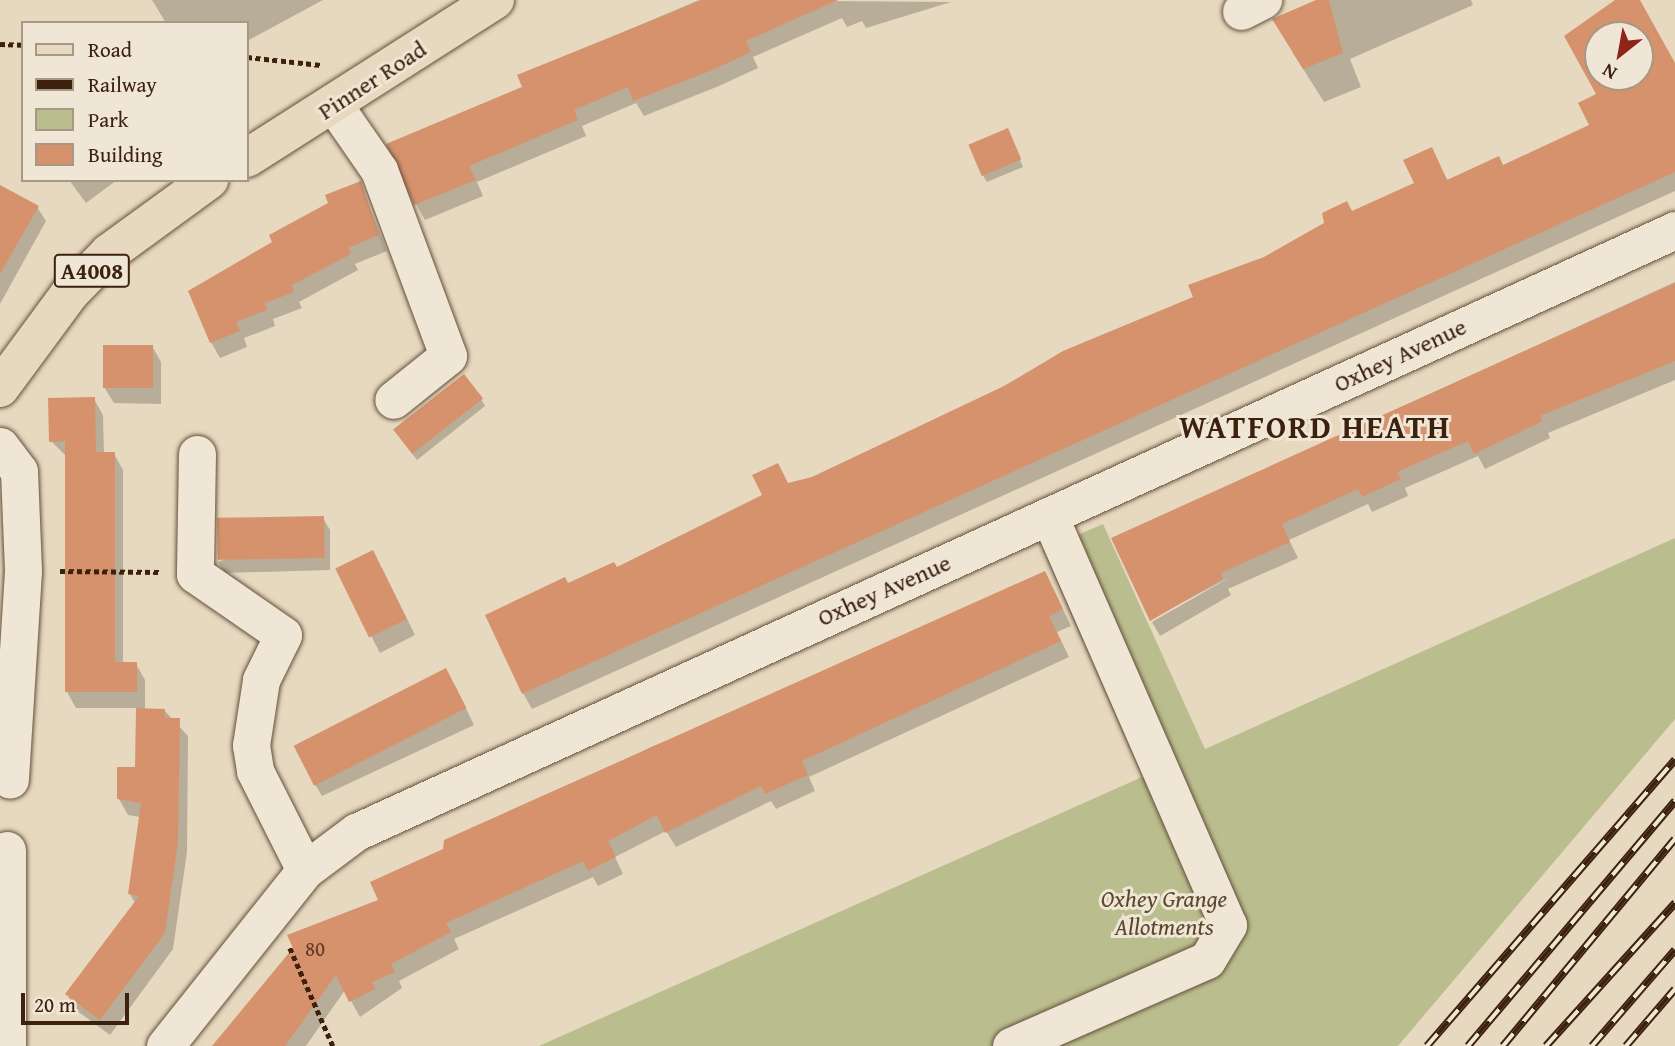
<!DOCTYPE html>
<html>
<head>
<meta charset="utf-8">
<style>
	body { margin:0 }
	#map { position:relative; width:1675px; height:1046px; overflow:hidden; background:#e6d9bf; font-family:"Gentium Book Plus",serif }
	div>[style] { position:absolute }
	.green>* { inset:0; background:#babe8f }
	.shadow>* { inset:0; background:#0003 }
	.building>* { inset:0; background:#d6926d; transform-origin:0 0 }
	.path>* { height:4.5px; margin-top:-2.25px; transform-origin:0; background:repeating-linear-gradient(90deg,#3c210e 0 5px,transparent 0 8.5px) }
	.roads { filter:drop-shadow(0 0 2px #664f3a) drop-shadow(0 0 2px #664f3a) }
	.minor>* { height:37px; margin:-18.5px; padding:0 18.5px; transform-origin:18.5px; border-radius:18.5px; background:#efe6d5 }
	.major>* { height:38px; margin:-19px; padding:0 19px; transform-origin:19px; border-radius:19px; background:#e6d9bf }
	.rail>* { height:8px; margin-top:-4px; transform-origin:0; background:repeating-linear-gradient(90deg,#efe6d5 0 16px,#3c210e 0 32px); box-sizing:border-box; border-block:2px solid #3c210e }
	span { translate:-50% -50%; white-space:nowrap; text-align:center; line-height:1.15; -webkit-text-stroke:6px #efe6d5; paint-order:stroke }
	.number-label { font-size:21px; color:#623d26 }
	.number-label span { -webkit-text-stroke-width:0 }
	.shield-label span { padding:2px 5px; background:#efe6d5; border:2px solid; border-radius:5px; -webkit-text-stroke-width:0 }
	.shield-label { font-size:23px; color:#3c210e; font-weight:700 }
	.street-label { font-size:24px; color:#3c210e }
	.park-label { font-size:24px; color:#5c482e; font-style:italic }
	.district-label { font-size:32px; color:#3c210e; font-weight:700; letter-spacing:2px }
	.legend { position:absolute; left:21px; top:21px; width:228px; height:161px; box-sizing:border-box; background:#efe6d5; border:2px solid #a79785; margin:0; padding:9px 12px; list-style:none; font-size:21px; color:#3c210e }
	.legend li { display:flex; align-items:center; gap:14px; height:35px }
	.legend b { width:35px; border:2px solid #a79785 }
	.north { position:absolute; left:1584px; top:21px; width:70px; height:70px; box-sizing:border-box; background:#efe6d5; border:2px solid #a79785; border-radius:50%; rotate:211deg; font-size:19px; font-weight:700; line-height:28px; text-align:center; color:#3c210e }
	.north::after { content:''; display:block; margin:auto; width:24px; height:32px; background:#8f2418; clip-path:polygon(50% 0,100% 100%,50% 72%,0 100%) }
	.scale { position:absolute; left:21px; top:993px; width:108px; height:32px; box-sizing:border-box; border:4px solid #3c210e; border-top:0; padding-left:9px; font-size:21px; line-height:24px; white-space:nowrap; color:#3c210e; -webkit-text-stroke:5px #efe6d5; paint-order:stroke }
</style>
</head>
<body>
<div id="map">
	<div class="green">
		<div style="clip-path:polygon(1103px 524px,1205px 749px,1675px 538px,1675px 719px,1398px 1046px,539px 1046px,1142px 777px,1043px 550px)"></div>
	</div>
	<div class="shadow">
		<div style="clip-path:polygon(152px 0,323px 0,247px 41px,247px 23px,166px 23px)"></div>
		<div style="clip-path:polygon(699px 0,951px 2px,866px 28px,862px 21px,847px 27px,842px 18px,753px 57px,758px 68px,719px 86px,644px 116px,636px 103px,582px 126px,586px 136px,477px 182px,483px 196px,425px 220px,416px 204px,524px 87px,520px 76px)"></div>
		<div style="clip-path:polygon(1321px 0,1471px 0,1473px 5px,1350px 59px,1361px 87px,1324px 102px,1293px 53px)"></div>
		<div style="clip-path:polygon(evenodd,1621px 0,1632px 0,1650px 19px,1675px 67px,1675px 191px,532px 709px,523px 693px,568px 585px,617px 569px,1196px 298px,1417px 184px,1431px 149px,1448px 181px,1503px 167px,1591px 125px,1598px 94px,1567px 36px,1621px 0,1598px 35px,1640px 35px,1640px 77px,1598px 77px,1598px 35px)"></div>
		<div style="clip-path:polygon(1011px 138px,1023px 167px,987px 182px,982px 174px)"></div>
		<div style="clip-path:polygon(69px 180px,117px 180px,86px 203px)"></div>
		<div style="clip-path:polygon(360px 183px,387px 251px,355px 264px,358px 270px,299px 302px,302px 308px,273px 319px,275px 326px,244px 338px,247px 347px,220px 358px,211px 342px,275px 243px)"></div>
		<div style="clip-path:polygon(0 187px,37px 207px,46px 221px,0 304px)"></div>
		<div style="clip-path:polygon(1675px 282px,1675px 380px,1548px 433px,1550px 438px,1485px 469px,1478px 456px,1405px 488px,1408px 496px,1372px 512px,1368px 504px,1289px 540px,1298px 558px,1228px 589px,1231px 595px,1160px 636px,1152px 622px,1232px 576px,1151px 619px,1114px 539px)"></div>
		<div style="clip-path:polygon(152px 346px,161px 362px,161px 404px,114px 403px,104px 387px)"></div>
		<div style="clip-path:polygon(94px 399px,103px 415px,104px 454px,114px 454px,123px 470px,123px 664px,136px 664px,145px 680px,145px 710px,164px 710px,188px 736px,187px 852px,173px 949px,110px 1035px,76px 1010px,67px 994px,135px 903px,130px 894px,140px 817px,128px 815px,119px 799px,137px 769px,138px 708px,76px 708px,67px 692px,67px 457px,51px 441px)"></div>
		<div style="clip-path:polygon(481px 399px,485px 406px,417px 460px,400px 437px)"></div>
		<div style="clip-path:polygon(323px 518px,330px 530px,330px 570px,225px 573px,218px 562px)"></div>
		<div style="clip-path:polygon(382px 568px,415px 635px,380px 653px,337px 570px)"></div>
		<div style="clip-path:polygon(1053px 589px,1071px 626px,1057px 632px,1069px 657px,809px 777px,815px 791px,776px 809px,771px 801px,676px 847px,666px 831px,615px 857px,623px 874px,598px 886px,593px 877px,454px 939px,459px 949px,399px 981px,402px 988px,360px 1017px,345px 990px,306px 1046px,217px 1046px,380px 901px,542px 802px,651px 747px)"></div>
		<div style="clip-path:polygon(455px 686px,474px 725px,322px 796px,313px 781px)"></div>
	</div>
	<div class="building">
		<div style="clip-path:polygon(702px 0,838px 0,746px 41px,751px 52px,710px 71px,633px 101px,628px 87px,574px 110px,578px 120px,469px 166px,476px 180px,414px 205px,386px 144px,522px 87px,517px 75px)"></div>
		<div style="clip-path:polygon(1316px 0,1329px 0,1343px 53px,1303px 69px,1272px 19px)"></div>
		<div style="clip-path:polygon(evenodd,1615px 0,1640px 0,1675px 63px,1675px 172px,522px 694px,485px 615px,565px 577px,568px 583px,614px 562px,617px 567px,762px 495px,752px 475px,778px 463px,788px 483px,812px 477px,1004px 386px,1063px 351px,1193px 297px,1188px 285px,1264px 257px,1324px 223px,1322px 213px,1347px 201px,1352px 211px,1414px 183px,1403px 160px,1432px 147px,1447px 180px,1499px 156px,1503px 165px,1589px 125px,1578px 103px,1596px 94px,1564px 36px,1615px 0,1598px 35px,1640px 35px,1640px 77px,1598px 77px,1598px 35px)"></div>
		<div style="left:1008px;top:128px;width:34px;height:43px;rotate:67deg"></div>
		<div style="clip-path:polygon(361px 181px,379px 235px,348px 248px,351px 254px,292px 285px,294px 292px,265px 303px,267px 310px,236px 322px,240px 331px,210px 343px,188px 291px,272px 242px,269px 235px,328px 203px,325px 195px)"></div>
		<div style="clip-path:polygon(0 185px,39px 206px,0 274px)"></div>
		<div style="clip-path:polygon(1675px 283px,1675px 361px,1540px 416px,1543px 421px,1474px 454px,1468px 441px,1397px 472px,1401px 479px,1362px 497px,1358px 489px,1282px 524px,1290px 542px,1221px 573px,1223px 579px,1150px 621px,1111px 538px)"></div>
		<div style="left:103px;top:345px;width:50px;height:43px"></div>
		<div style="left:464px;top:374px;width:31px;height:90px;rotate:52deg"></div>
		<div style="clip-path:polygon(95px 397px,96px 452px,115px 452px,115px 662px,137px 662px,137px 692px,65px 692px,65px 441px,49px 442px,48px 398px)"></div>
		<div style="left:324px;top:516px;width:42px;height:107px;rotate:89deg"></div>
		<div style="left:373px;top:550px;width:77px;height:42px;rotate:64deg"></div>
		<div style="clip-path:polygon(1045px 571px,1063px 609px,1049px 616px,1061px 641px,802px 761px,808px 775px,765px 794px,761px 786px,665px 833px,657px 815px,608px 841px,616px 857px,588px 871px,583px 861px,446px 923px,451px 932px,391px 964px,395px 972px,372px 982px,375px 989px,349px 1002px,336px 975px,285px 1046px,212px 1046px,293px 948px,287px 935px,378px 900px,370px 882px,443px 849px,444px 840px)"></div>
		<div style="left:446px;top:668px;width:45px;height:171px;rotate:63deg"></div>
		<div style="clip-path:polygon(136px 708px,165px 709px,165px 718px,180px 718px,178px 843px,165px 933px,100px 1020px,65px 994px,139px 896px,128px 894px,141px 803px,117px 799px,117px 767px,135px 767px)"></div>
	</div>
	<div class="path">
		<div style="left:0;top:44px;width:23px;rotate:2deg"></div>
		<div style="left:247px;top:57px;width:74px;rotate:6.2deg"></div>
		<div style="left:60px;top:571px;width:99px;rotate:0.6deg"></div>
		<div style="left:290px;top:948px;width:107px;rotate:66.3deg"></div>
	</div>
	<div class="roads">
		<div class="minor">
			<div style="left:1241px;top:11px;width:25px;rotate:-27deg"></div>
			<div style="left:334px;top:105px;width:79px;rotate:55.3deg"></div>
			<div style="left:379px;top:170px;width:198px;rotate:69.6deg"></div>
			<div style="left:448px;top:356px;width:70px;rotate:141.3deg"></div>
			<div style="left:0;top:446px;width:31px;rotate:53deg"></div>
			<div style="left:19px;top:471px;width:100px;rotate:87.7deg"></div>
			<div style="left:23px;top:571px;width:209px;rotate:93.6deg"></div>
			<div style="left:197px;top:454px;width:120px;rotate:91deg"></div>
			<div style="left:195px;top:574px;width:107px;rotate:34.7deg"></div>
			<div style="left:283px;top:635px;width:50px;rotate:116.1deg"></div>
			<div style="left:261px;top:680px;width:66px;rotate:98.7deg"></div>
			<div style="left:251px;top:745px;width:26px;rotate:81deg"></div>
			<div style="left:255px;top:771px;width:111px;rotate:63.2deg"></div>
			<div style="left:7px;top:1046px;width:196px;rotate:-90deg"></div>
			<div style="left:165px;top:1046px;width:225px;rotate:-51.5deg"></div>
			<div style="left:305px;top:870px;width:64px;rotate:-36.7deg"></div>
			<div style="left:356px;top:832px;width:1450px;rotate:-24.53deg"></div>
			<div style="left:1011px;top:1046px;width:214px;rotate:-23.7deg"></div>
			<div style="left:1207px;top:960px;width:41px;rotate:-59deg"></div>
			<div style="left:1228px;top:925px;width:447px;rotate:-113.6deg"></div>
		</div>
		<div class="major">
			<div style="left:247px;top:158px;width:294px;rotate:-32.5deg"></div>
			<div style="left:0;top:388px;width:118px;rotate:-53.6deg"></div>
			<div style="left:70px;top:293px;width:56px;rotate:-45.7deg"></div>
			<div style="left:109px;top:253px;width:124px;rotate:-36.1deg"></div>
		</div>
	</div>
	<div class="rail">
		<div style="left:1427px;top:1046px;width:379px;rotate:-49.1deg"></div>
		<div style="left:1468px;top:1046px;width:321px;rotate:-49.8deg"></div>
		<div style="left:1503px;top:1046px;width:269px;rotate:-50.3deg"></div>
		<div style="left:1546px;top:1046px;width:193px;rotate:-47.9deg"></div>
		<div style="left:1592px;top:1046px;width:127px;rotate:-49.2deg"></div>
		<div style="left:1626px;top:1046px;width:75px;rotate:-49.3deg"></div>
	</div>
	<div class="number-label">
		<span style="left:315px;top:949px">80</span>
	</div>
	<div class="shield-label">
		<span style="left:92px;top:271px">A4008</span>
	</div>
	<div class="street-label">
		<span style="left:372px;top:80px;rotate:-33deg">Pinner Road</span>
		<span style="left:1400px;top:355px;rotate:-25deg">Oxhey Avenue</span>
		<span style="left:884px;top:590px;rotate:-24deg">Oxhey Avenue</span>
	</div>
	<div class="park-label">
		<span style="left:1164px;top:913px">Oxhey Grange<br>Allotments</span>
	</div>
	<div class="district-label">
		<span style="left:1315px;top:427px">WATFORD HEATH</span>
	</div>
	<ul class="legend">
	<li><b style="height:9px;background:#e6d9bf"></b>Road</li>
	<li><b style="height:9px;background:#3c210e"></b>Railway</li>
	<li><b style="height:19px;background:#babe8f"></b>Park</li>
	<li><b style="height:19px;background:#d6926d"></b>Building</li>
	</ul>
	<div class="north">N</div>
	<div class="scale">20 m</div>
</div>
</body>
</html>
